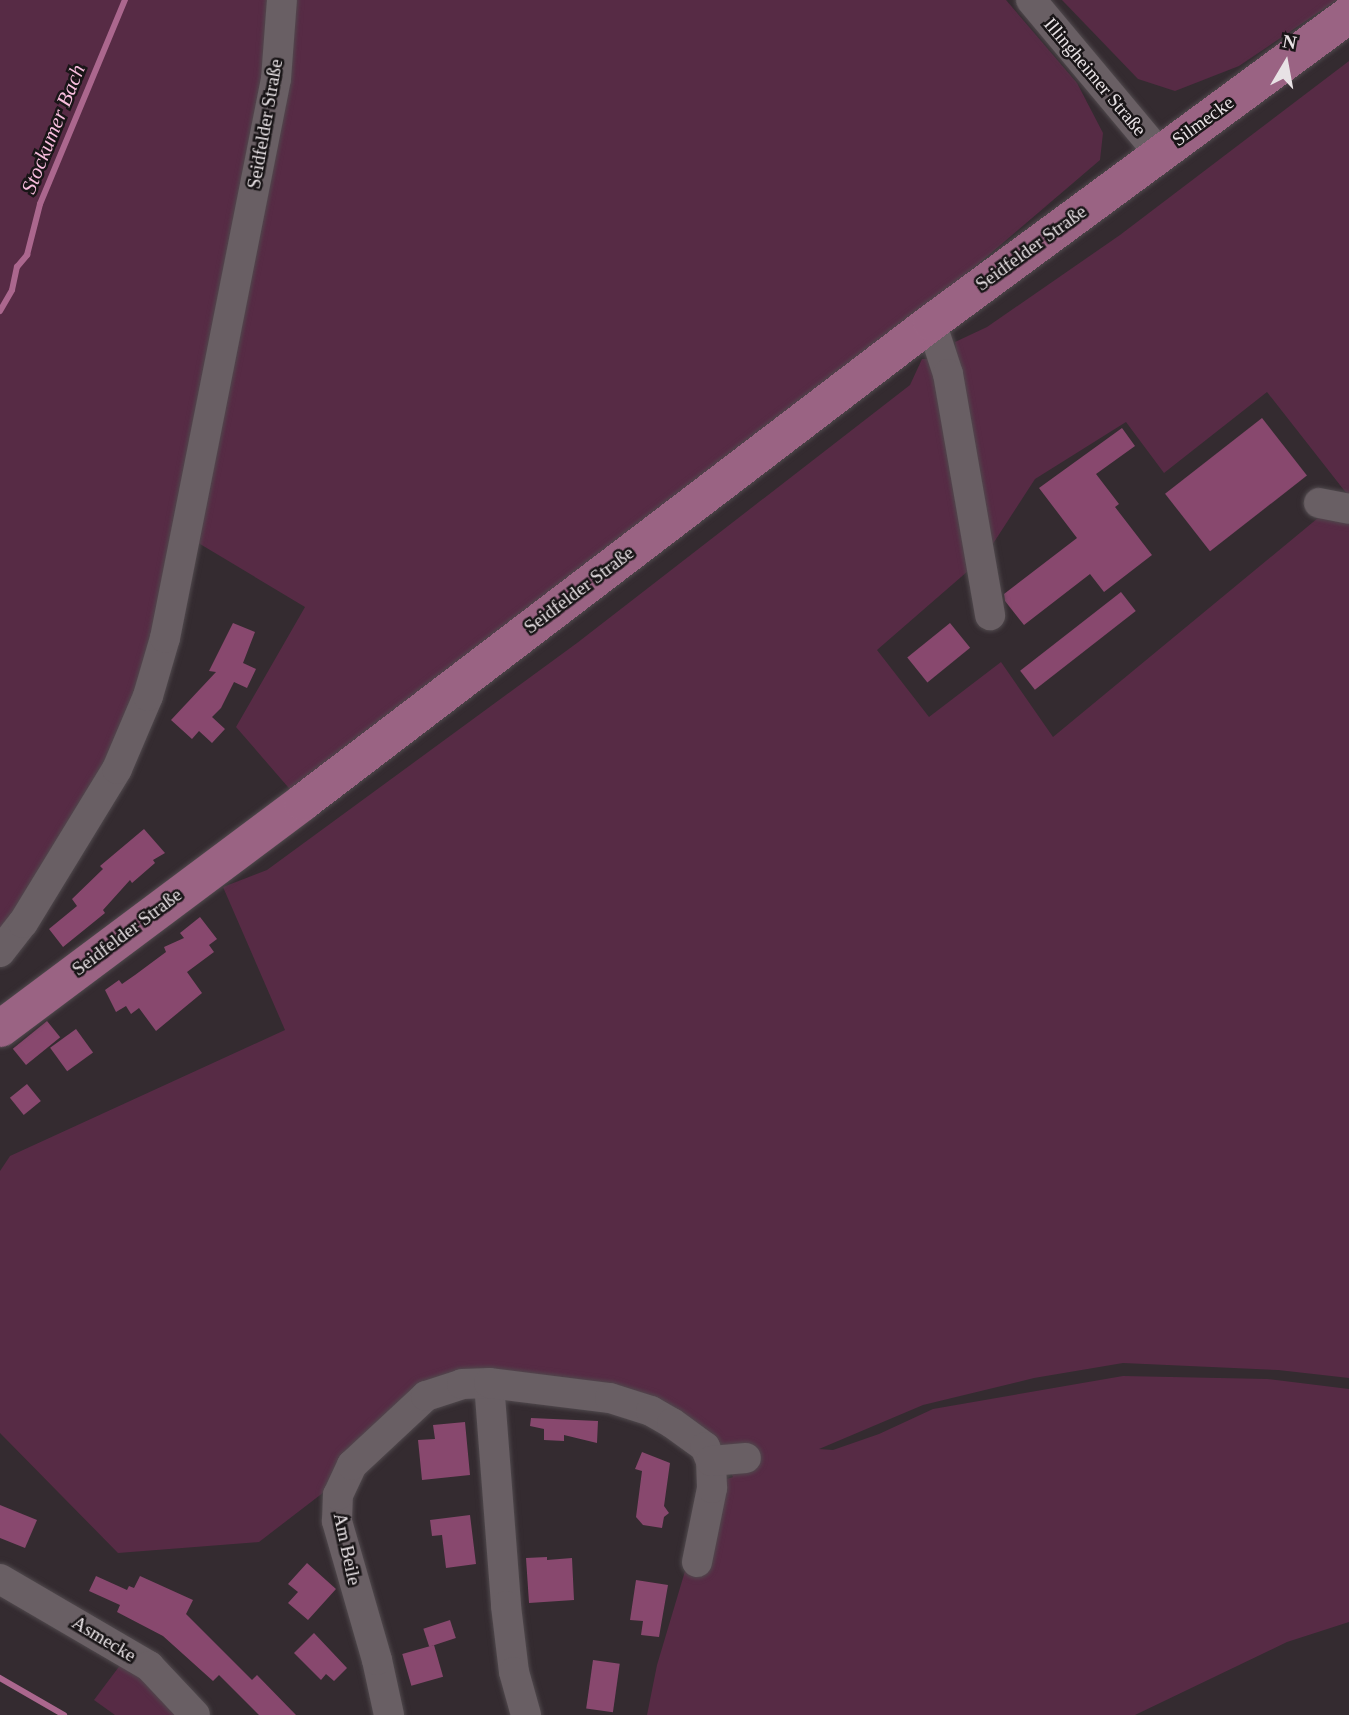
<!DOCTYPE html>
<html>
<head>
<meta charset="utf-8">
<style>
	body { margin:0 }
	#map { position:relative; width:1349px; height:1715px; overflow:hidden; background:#342b30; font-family:"Times New Roman",serif }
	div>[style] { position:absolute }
	.green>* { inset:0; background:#572b45 }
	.stream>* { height:6px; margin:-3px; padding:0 3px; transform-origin:3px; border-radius:3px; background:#ab678e }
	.building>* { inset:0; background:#88486e; transform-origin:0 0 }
	.roads { filter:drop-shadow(0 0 2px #50494d) drop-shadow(0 0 2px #50494d) }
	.minor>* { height:30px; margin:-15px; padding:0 15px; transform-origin:15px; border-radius:15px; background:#695f64 }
	.major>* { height:37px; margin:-18.5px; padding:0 18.5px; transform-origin:18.5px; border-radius:18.5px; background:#9a6383 }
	span { translate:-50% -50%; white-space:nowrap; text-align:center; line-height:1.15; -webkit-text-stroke:5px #191517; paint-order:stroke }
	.street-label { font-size:19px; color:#e8e2e5 }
	.water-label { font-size:21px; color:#f7bddd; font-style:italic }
	.north { position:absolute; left:1251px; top:28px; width:70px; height:70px; -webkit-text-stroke:5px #191517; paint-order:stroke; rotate:10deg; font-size:19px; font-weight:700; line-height:28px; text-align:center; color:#e8e2e5 }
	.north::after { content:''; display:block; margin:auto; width:24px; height:32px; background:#e8e2e5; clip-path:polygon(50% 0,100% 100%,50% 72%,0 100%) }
</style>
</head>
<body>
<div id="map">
	<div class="green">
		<div style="clip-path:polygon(0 0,1006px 0,1077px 83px,1103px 133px,1100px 160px,977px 265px,773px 425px,294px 794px,236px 727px,305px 607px,190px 538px,125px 741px,0 943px)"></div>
		<div style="clip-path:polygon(1062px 0,1337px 0,1239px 66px,1175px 91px,1138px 79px)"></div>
		<div style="clip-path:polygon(1349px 61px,1349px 1378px,1278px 1370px,1123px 1363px,1034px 1378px,923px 1405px,819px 1449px,833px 1450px,879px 1434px,933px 1409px,1123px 1376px,1267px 1379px,1349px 1389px,1349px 1622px,1287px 1642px,1135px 1715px,647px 1715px,657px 1665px,711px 1484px,733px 1477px,725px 1460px,688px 1422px,475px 1376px,259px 1542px,118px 1553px,0 1433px,0 1171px,10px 1156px,285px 1030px,223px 887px,267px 870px,577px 643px,910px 385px,922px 359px,934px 359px,976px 564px,877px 650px,929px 717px,1001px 662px,1053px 737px,1347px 494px,1267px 392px,1164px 473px,1126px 422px,1035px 479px,985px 556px,955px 342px,987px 327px,1120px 235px)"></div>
		<div style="clip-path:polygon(121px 1664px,189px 1715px,115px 1715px,94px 1700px)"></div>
	</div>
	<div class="stream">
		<div style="left:0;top:311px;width:24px;rotate:-60deg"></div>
		<div style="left:12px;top:290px;width:24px;rotate:-78deg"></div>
		<div style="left:17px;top:267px;width:16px;rotate:-50deg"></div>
		<div style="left:27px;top:255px;width:53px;rotate:-75.7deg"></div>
		<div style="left:40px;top:204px;width:221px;rotate:-67.4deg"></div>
		<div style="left:0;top:1678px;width:74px;rotate:30deg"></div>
	</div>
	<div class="building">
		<div style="left:1262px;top:418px;width:73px;height:123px;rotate:52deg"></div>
		<div style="clip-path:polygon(1122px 428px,1135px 446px,1096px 474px,1119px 504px,1115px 507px,1152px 555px,1104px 592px,1090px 574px,1024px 625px,1005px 601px,1004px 594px,1077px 538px,1039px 488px)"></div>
		<div style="left:1121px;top:592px;width:24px;height:128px;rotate:52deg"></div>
		<div style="clip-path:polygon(233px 623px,255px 632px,243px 663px,256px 669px,247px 688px,234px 682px,221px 708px,212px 717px,225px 729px,212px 743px,199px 731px,192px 739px,171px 720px,216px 672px,209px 671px)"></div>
		<div style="left:950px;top:623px;width:32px;height:55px;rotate:51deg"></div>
		<div style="clip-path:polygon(144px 829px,165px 853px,153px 860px,155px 863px,132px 883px,130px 880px,103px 910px,105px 913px,63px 947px,49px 929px,77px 906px,72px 899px,103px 869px,100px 866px)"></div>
		<div style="clip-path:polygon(200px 917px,217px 939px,209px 945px,214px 952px,187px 972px,202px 993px,156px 1031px,139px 1008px,131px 1014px,126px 1006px,116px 1012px,105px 990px,119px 980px,122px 984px,135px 975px,166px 952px,164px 947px,184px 938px,180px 933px)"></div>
		<div style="left:47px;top:1021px;width:21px;height:44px;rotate:51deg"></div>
		<div style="left:76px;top:1029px;width:29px;height:32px;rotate:54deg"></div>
		<div style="left:27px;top:1084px;width:22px;height:22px;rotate:51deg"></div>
		<div style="clip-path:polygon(531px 1418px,598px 1421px,597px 1443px,564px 1435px,564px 1441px,544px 1440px,544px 1429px,530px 1426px)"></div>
		<div style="clip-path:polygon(465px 1422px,470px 1475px,422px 1480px,418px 1440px,435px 1439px,433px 1425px)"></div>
		<div style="clip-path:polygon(642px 1452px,670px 1463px,664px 1506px,669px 1513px,664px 1517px,662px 1528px,643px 1525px,636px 1517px,642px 1471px,635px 1469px)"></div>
		<div style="clip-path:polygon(0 1505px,37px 1520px,25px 1548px,0 1538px)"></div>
		<div style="clip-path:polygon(470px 1515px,476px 1564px,446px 1568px,442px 1535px,432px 1536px,430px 1520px)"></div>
		<div style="clip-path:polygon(547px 1557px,547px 1560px,572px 1558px,574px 1600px,529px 1603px,526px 1558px)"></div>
		<div style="clip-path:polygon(307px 1563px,336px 1589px,308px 1620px,288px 1603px,298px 1592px,288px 1584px)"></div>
		<div style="clip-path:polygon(96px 1576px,127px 1590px,129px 1586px,134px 1588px,140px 1576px,193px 1600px,186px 1614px,252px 1680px,257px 1675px,296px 1715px,259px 1715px,219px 1675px,213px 1681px,163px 1636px,117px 1612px,120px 1605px,89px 1591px)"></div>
		<div style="clip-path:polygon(636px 1580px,668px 1585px,659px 1637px,641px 1635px,643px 1621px,630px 1620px)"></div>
		<div style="left:450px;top:1620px;width:19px;height:28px;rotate:72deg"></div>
		<div style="clip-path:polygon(314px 1633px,347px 1668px,334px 1681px,326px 1674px,321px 1680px,294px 1653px)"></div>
		<div style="left:434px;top:1645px;width:33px;height:33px;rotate:74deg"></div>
		<div style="left:593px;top:1660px;width:27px;height:49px;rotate:8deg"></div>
	</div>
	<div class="roads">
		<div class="minor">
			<div style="left:1031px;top:0;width:199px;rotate:50.1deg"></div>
			<div style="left:931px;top:322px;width:55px;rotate:71.9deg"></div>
			<div style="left:948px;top:374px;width:245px;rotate:80.1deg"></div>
			<div style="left:1319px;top:503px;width:31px;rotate:11deg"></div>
			<div style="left:0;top:952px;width:37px;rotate:-52deg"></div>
			<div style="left:23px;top:923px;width:180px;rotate:-58.6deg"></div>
			<div style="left:117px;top:769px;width:79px;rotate:-67deg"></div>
			<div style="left:148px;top:696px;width:60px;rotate:-73.7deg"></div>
			<div style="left:165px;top:638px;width:570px;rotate:-78.77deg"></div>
			<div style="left:276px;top:79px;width:79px;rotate:-85.7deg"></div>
			<div style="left:489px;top:1383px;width:224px;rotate:85.6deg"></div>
			<div style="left:506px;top:1606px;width:66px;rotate:83.1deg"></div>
			<div style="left:514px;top:1672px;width:45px;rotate:74.4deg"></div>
			<div style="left:697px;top:1562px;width:76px;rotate:-78.5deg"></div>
			<div style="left:712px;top:1488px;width:27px;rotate:-92deg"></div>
			<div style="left:0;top:1579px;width:173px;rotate:30.3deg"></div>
			<div style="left:149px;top:1666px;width:67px;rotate:46.8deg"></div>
			<div style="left:389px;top:1715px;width:56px;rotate:-102.3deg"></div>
			<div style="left:377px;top:1660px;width:145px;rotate:-106.1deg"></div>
			<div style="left:337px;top:1521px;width:26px;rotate:-88deg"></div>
			<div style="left:338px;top:1495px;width:33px;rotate:-65deg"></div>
			<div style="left:352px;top:1465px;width:101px;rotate:-43deg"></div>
			<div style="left:426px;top:1396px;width:38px;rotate:-18deg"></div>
			<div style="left:462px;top:1384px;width:27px;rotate:-2deg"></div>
			<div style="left:489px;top:1383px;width:122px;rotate:7.1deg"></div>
			<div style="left:610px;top:1398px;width:43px;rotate:17.6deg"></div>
			<div style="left:651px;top:1411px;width:24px;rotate:30deg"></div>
			<div style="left:672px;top:1423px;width:41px;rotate:36deg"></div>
			<div style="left:705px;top:1447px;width:15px;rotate:67deg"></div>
			<div style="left:711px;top:1461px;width:35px;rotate:-5deg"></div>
		</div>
		<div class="major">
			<div style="left:0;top:1028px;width:377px;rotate:-36.8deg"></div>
			<div style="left:302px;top:802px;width:791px;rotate:-37.35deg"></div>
			<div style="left:931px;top:322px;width:519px;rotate:-36.38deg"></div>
		</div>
	</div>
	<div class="street-label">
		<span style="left:1095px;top:77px;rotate:50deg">Illingheimer Straße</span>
		<span style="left:1203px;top:121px;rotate:-36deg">Silmecke</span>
		<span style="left:265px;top:124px;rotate:-80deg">Seidfelder Straße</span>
		<span style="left:1031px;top:248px;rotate:-36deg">Seidfelder Straße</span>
		<span style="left:579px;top:590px;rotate:-37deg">Seidfelder Straße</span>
		<span style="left:127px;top:932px;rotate:-37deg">Seidfelder Straße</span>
		<span style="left:347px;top:1549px;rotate:78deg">Am Beile</span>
		<span style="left:104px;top:1639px;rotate:31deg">Asmecke</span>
	</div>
	<div class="water-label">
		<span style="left:53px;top:129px;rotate:-68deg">Stockumer Bach</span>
	</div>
	<div class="north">N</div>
</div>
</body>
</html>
